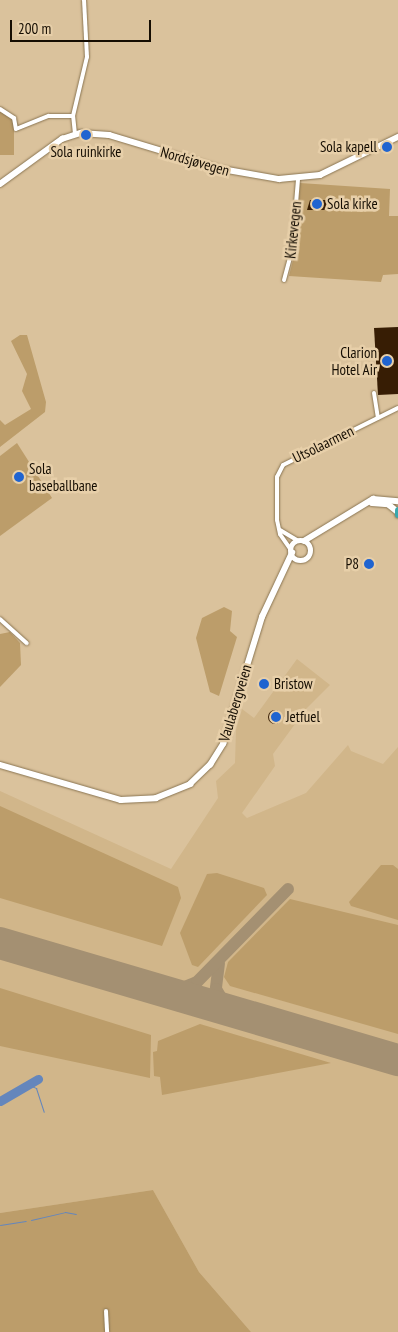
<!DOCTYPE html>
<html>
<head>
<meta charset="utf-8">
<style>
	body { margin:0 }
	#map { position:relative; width:398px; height:1332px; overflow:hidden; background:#dac29c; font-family:"PT Sans Narrow",sans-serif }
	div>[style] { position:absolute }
	.built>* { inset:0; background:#d1b68a }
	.green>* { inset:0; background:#bc9d6a }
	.stream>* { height:1px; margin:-0.5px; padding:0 0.5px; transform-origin:0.5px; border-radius:0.5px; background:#6486bc }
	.river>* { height:9px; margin:-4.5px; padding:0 4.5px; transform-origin:4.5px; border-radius:4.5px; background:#6486bc }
	.taxiway>* { height:12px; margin:-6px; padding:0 6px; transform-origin:6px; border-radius:6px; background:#a49072 }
	.runway>* { height:32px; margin:-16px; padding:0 16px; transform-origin:16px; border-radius:16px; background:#a49072 }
	.building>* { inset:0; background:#371d04 }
	.round { border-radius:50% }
	.roads { filter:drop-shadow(0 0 1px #8a7552) drop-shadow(0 0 1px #8a7552) }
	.street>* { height:4px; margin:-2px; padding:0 2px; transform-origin:2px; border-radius:2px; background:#fff }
	.secondary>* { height:5.5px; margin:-2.75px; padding:0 2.75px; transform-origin:2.75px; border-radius:2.75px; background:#fff }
	.secondary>.ring { margin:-2.75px; padding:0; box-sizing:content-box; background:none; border:5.5px solid #fff; border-radius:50% }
	.highway>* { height:7px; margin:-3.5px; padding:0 3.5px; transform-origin:3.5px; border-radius:3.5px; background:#39a8ae }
	.dots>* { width:14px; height:14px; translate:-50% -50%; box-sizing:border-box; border:2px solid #e7cfa9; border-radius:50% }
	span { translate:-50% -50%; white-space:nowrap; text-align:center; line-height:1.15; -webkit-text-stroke:5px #e7cfa9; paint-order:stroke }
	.poi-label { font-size:15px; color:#150d02 }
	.right { translate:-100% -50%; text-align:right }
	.left { translate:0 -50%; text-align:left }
	.street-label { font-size:15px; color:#150d02 }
	.scale { position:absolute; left:10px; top:20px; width:141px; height:22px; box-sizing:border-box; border:2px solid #150d02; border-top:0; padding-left:6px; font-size:15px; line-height:18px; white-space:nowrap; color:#150d02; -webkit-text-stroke:4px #e7cfa9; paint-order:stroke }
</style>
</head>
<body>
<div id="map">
	<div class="built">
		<div style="clip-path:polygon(297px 659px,330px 685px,306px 709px,273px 754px,275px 766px,242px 813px,247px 818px,306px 793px,348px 745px,351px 751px,383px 764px,398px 747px,398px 1332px,251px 1332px,199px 1272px,153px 1190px,0 1213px,0 791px,171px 869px,218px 798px,216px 781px,235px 763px,236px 730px,242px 709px,254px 718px)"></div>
	</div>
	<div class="green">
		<div style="clip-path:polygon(0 111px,14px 121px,14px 155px,0 155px)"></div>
		<div style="clip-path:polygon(300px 183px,390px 189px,389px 216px,398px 216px,398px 274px,383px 275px,381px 282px,289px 276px,295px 252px)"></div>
		<div style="clip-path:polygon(20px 335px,27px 335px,46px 402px,45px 412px,0 447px,0 420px,5px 425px,31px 409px,22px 391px,27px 374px,11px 341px)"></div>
		<div style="clip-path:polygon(17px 443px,52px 498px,0 536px,0 456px)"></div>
		<div style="clip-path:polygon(224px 607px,232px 611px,230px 631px,237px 637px,219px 696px,210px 692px,196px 638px,202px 618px)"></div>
		<div style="clip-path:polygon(10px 632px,20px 643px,21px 665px,0 687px,0 634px)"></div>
		<div style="clip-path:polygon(0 806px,178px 887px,181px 898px,162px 946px,0 898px)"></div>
		<div style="clip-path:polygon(381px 865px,393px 865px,398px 869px,398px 920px,351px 906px,349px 902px)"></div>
		<div style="clip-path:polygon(217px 873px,264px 888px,267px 895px,198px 967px,192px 965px,180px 933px,207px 874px)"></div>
		<div style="clip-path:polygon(290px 899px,398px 925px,398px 1034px,230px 986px,224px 977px,228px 962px)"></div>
		<div style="clip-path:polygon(0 988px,151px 1035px,150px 1078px,0 1046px)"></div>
		<div style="clip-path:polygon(200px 1024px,331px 1063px,162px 1095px,160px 1077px,154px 1076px,153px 1052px,157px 1051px,158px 1041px)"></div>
		<div style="clip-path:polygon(153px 1190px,199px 1272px,251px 1332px,0 1332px,0 1213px)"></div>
	</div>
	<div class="stream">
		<div style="left:29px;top:1085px;width:8px;rotate:23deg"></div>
		<div style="left:36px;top:1088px;width:25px;rotate:72deg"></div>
		<div style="left:31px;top:1220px;width:35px;rotate:-13deg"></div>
		<div style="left:65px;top:1212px;width:11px;rotate:10deg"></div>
		<div style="left:0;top:1225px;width:26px;rotate:-9deg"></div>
	</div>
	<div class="river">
		<div style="left:0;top:1101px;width:44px;rotate:-30.1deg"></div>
	</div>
	<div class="taxiway">
		<div style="left:219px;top:963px;width:26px;rotate:97deg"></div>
		<div style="left:216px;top:989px;width:16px;rotate:60deg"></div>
		<div style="left:224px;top:1003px;width:13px;rotate:42deg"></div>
		<div style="left:151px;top:987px;width:31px;rotate:2deg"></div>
		<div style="left:182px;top:988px;width:16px;rotate:-22deg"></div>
		<div style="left:197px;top:982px;width:130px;rotate:-45.6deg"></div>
	</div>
	<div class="runway">
		<div style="left:0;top:943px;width:415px;rotate:16.4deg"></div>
	</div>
	<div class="building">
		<div style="clip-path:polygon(310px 200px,328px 200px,327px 210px,307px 210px)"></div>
		<div style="clip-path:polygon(398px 327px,398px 394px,378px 395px,374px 328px)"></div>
		<div class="round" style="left:268px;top:710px;width:14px;height:14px"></div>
	</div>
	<div class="roads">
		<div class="street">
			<div style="left:0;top:109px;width:17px;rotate:33deg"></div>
			<div style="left:14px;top:118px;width:11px;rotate:80deg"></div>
			<div style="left:16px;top:129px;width:35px;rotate:-22deg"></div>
			<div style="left:49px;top:116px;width:24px"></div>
			<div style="left:75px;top:134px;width:18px;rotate:-96deg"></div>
			<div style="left:73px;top:116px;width:61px;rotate:-76.7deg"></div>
			<div style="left:87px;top:57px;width:57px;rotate:-93deg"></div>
			<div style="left:284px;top:280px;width:30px;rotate:-75deg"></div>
			<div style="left:292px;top:251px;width:72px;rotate:-85.2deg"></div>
			<div style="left:374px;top:393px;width:25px;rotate:81deg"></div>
			<div style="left:280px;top:530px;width:21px;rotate:31deg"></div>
			<div style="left:291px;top:550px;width:19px;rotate:-125deg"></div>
			<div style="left:280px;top:534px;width:14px;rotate:-102deg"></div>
			<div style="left:277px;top:520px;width:43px;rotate:-90deg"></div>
			<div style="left:277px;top:477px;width:13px;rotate:-63deg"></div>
			<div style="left:283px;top:465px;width:128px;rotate:-26.4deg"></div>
			<div style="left:0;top:619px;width:36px;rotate:42deg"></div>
			<div style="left:106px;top:1311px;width:21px;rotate:87deg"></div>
		</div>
		<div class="secondary">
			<div style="left:0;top:184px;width:77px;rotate:-36deg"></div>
			<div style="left:62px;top:139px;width:20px;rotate:-18deg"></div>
			<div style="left:81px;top:133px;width:28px;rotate:4deg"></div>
			<div style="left:109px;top:135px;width:118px;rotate:16.7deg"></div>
			<div style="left:222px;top:169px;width:58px;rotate:10deg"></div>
			<div style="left:279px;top:179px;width:41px;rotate:-5.6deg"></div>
			<div style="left:320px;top:175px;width:87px;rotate:-26deg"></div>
			<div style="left:372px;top:503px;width:16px;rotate:4deg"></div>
			<div style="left:388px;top:504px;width:13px;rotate:39deg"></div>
			<div style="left:304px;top:541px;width:81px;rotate:-31.3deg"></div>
			<div style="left:373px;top:499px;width:25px;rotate:5deg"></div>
			<div class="ring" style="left:291px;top:541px;width:14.5px;height:14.5px"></div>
			<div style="left:0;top:765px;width:126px;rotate:16.1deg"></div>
			<div style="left:121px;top:800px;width:35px;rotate:-3deg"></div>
			<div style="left:156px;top:798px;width:37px;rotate:-22deg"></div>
			<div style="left:190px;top:784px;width:28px;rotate:-44deg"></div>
			<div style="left:210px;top:765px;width:25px;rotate:-58deg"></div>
			<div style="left:223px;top:744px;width:133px;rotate:-72.9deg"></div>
			<div style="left:262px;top:617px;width:71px;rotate:-64.9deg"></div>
		</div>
		<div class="highway">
			<div style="left:398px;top:510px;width:4px;rotate:90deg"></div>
		</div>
	</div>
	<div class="dots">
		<div style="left:86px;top:135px;background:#2064d0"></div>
		<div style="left:387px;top:147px;background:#2064d0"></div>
		<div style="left:317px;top:204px;background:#2064d0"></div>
		<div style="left:387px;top:361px;background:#2064d0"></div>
		<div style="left:19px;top:477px;background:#2064d0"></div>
		<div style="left:369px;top:564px;background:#2064d0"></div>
		<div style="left:264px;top:684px;background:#2064d0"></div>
		<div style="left:276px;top:717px;background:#2064d0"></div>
	</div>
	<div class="poi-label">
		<span class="right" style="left:377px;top:147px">Sola kapell</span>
		<span style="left:86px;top:152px">Sola ruinkirke</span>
		<span class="left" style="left:327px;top:204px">Sola kirke</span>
		<span class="right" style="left:377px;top:361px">Clarion<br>Hotel Air</span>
		<span class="left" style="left:29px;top:477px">Sola<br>baseballbane</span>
		<span class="right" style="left:359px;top:564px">P8</span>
		<span class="left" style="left:274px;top:684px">Bristow</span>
		<span class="left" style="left:286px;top:717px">Jetfuel</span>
	</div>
	<div class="street-label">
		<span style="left:195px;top:161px;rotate:16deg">Nordsjøvegen</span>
		<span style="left:293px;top:230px;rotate:-84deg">Kirkevegen</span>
		<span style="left:323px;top:444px;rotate:-26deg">Utsolaarmen</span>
		<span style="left:235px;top:703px;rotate:-73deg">Vaulabergveien</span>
	</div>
	<div class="scale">200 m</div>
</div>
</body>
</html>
